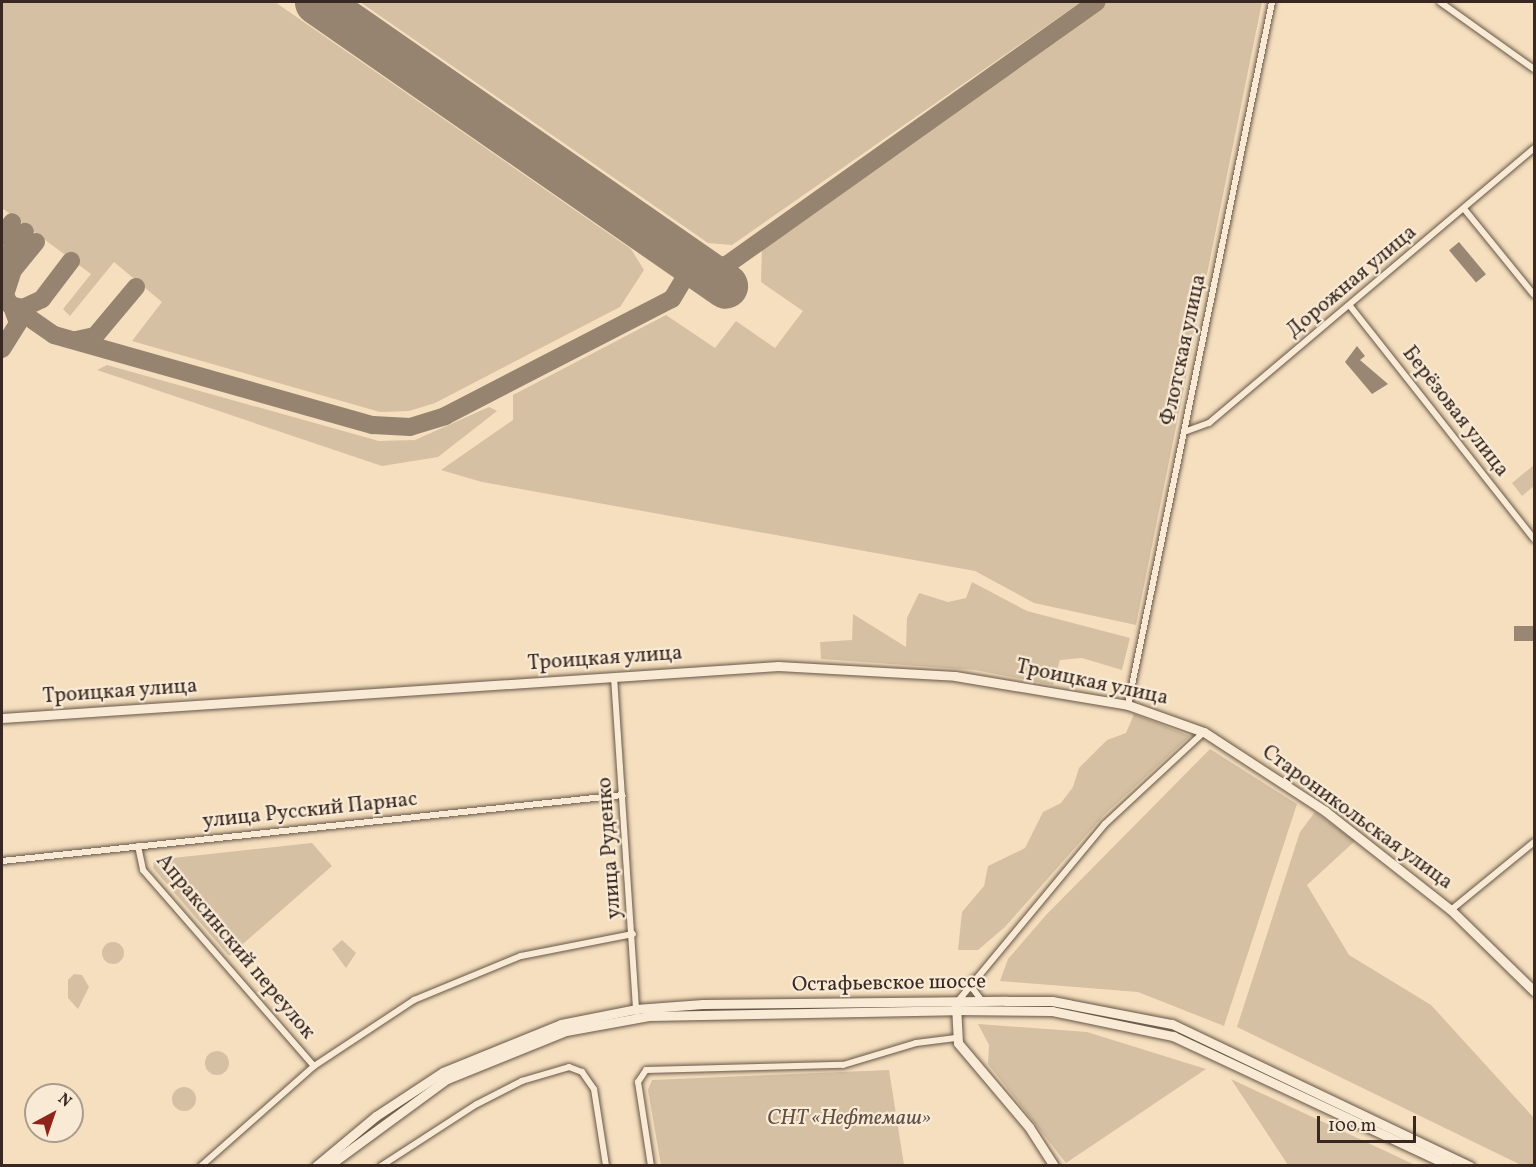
<!DOCTYPE html>
<html>
<head>
<meta charset="utf-8">
<style>
	body { margin:0 }
	#map { position:relative; width:1536px; height:1167px; overflow:hidden; background:#f5dfbe; font-family:Vollkorn,serif }
	div>[style] { position:absolute }
	.green>* { inset:0; background:#d5c0a3 }
	.round { border-radius:50% }
	.taxiway>* { height:18px; margin:-9px; padding:0 9px; transform-origin:9px; border-radius:9px; background:#968470 }
	.runway>* { height:45px; margin:-22.5px; padding:0 22.5px; transform-origin:22.5px; border-radius:22.5px; background:#968470 }
	.building>* { inset:0; background:#9a8773; transform-origin:0 0 }
	.roads { filter:drop-shadow(0 0 2px #675648) drop-shadow(0 0 2px #675648) }
	.street>* { height:6px; margin:-3px; padding:0 3px; transform-origin:3px; border-radius:3px; background:#f8ead5 }
	.secondary>* { height:9px; margin:-4.5px; padding:0 4.5px; transform-origin:4.5px; border-radius:4.5px; background:#f8ead5 }
	span { translate:-50% -50%; white-space:nowrap; text-align:center; line-height:1.15; -webkit-text-stroke:4.5px #f8ead5; paint-order:stroke }
	.street-label { font-size:21px; color:#382821 }
	.park-label { font-size:21px; color:#5f4e42; font-style:italic }
	.frame { position:absolute; inset:0; border:3px solid #382821; pointer-events:none }
	.north { position:absolute; left:24px; top:1083px; width:60px; height:60px; box-sizing:border-box; background:#f8ead5; border:2px solid #ab9c8d; border-radius:50%; rotate:40deg; font-size:16px; font-weight:700; line-height:24px; text-align:center; color:#382821 }
	.north::after { content:''; display:block; margin:auto; width:21px; height:27px; background:#8f2418; clip-path:polygon(50% 0,100% 100%,50% 72%,0 100%) }
	.scale { position:absolute; left:1317px; top:1116px; width:99px; height:27px; box-sizing:border-box; border:3px solid #382821; border-top:0; padding-left:8px; font-size:18px; line-height:21px; white-space:nowrap; color:#382821; -webkit-text-stroke:4px #f8ead5; paint-order:stroke }
</style>
</head>
<body>
<div id="map">
	<div class="green">
		<div style="clip-path:polygon(2px 2px,275px 2px,631px 249px,644px 270px,620px 307px,435px 403px,409px 411px,380px 412px,132px 341px,162px 302px,114px 262px,70px 316px,63px 309px,91px 274px,2px 208px)"></div>
		<div style="clip-path:polygon(360px 2px,1081px 2px,732px 245px,708px 243px)"></div>
		<div style="clip-path:polygon(1104px 2px,1262px 2px,1136px 625px,1034px 603px,975px 571px,482px 482px,441px 470px,513px 420px,513px 395px,666px 315px,715px 348px,736px 321px,775px 348px,803px 311px,761px 282px,762px 244px)"></div>
		<div style="clip-path:polygon(107px 365px,379px 441px,415px 440px,489px 407px,497px 411px,438px 457px,382px 466px,97px 370px)"></div>
		<div style="clip-path:polygon(1534px 465px,1534px 486px,1522px 496px,1512px 483px)"></div>
		<div style="clip-path:polygon(972px 582px,1027px 611px,1130px 638px,1122px 670px,1082px 658px,1060px 660px,1053px 685px,975px 670px,821px 659px,820px 642px,852px 640px,853px 614px,906px 647px,907px 618px,919px 593px,948px 602px,966px 598px)"></div>
		<div style="clip-path:polygon(1134px 714px,1190px 736px,1104px 815px,1005px 927px,978px 950px,958px 950px,962px 912px,984px 886px,988px 866px,1025px 848px,1043px 812px,1061px 803px,1073px 787px,1079px 768px,1107px 740px,1126px 733px)"></div>
		<div style="clip-path:polygon(1210px 749px,1297px 804px,1224px 1026px,1138px 992px,1000px 981px,1008px 959px,1046px 915px)"></div>
		<div style="clip-path:polygon(1315px 812px,1355px 841px,1307px 885px,1349px 955px,1431px 1005px,1534px 1118px,1533px 1165px,1521px 1165px,1237px 1027px,1300px 832px)"></div>
		<div style="clip-path:polygon(312px 843px,332px 866px,229px 956px,153px 868px,154px 860px)"></div>
		<div style="clip-path:polygon(342px 940px,356px 953px,346px 968px,332px 949px)"></div>
		<div class="round" style="left:102px;top:942px;width:22px;height:22px"></div>
		<div style="clip-path:polygon(74px 974px,82px 975px,89px 987px,78px 1009px,68px 998px,68px 980px)"></div>
		<div style="clip-path:polygon(978px 1024px,1087px 1032px,1206px 1069px,1066px 1163px,988px 1064px,989px 1045px)"></div>
		<div class="round" style="left:205px;top:1051px;width:24px;height:24px"></div>
		<div style="clip-path:polygon(889px 1070px,904px 1165px,661px 1165px,648px 1090px,652px 1080px)"></div>
		<div style="clip-path:polygon(1231px 1079px,1396px 1156px,1415px 1165px,1288px 1165px)"></div>
		<div class="round" style="left:172px;top:1087px;width:24px;height:24px"></div>
	</div>
	<div class="taxiway">
		<div style="left:2px;top:236px;width:17px;rotate:-54deg"></div>
		<div style="left:2px;top:262px;width:38px;rotate:-53deg"></div>
		<div style="left:704px;top:271px;width:25px;rotate:-16deg"></div>
		<div style="left:728px;top:264px;width:452px;rotate:-35.4deg"></div>
		<div style="left:12px;top:273px;width:23px;rotate:108deg"></div>
		<div style="left:5px;top:295px;width:11px;rotate:63deg"></div>
		<div style="left:10px;top:305px;width:13px;rotate:13deg"></div>
		<div style="left:23px;top:308px;width:21px;rotate:-25deg"></div>
		<div style="left:42px;top:299px;width:48px;rotate:-52.7deg"></div>
		<div style="left:5px;top:280px;width:49px;rotate:-50.8deg"></div>
		<div style="left:2px;top:299px;width:63px;rotate:34.7deg"></div>
		<div style="left:54px;top:335px;width:331px;rotate:15.8deg"></div>
		<div style="left:373px;top:425px;width:37px;rotate:3deg"></div>
		<div style="left:410px;top:427px;width:37px;rotate:-17deg"></div>
		<div style="left:445px;top:416px;width:255px;rotate:-27.3deg"></div>
		<div style="left:672px;top:299px;width:26px;rotate:-59deg"></div>
		<div style="left:685px;top:277px;width:28px;rotate:-109deg"></div>
		<div style="left:76px;top:340px;width:19px;rotate:-12deg"></div>
		<div style="left:95px;top:336px;width:64px;rotate:-50.1deg"></div>
		<div style="left:2px;top:349px;width:31px;rotate:-58deg"></div>
		<div style="left:18px;top:323px;width:15px;rotate:-110deg"></div>
	</div>
	<div class="runway">
		<div style="left:317px;top:2px;width:497px;rotate:34.8deg"></div>
	</div>
	<div class="building">
		<div style="left:1459px;top:242px;width:42px;height:13px;rotate:50deg"></div>
		<div style="clip-path:polygon(1357px 346px,1365px 356px,1360px 360px,1388px 384px,1372px 394px,1345px 362px)"></div>
		<div style="left:1514px;top:626px;width:20px;height:15px"></div>
	</div>
	<div class="roads">
		<div class="street">
			<div style="left:1440px;top:2px;width:115px;rotate:35.5deg"></div>
			<div style="left:1465px;top:210px;width:109px;rotate:50.9deg"></div>
			<div style="left:1350px;top:306px;width:297px;rotate:51.7deg"></div>
			<div style="left:1184px;top:432px;width:27px;rotate:-20deg"></div>
			<div style="left:1209px;top:423px;width:426px;rotate:-40.2deg"></div>
			<div style="left:614px;top:677px;width:336px;rotate:86.2deg"></div>
			<div style="left:1128px;top:705px;width:718px;rotate:-78.42deg"></div>
			<div style="left:138px;top:846px;width:25px;rotate:78deg"></div>
			<div style="left:143px;top:870px;width:260px;rotate:48.9deg"></div>
			<div style="left:2px;top:861px;width:624px;rotate:-6.07deg"></div>
			<div style="left:1451px;top:910px;width:107px;rotate:-39.3deg"></div>
			<div style="left:974px;top:979px;width:10px;rotate:96deg"></div>
			<div style="left:973px;top:989px;width:15px;rotate:53deg"></div>
			<div style="left:958px;top:1001px;width:230px;rotate:-50.3deg"></div>
			<div style="left:1105px;top:824px;width:135px;rotate:-42.9deg"></div>
			<div style="left:201px;top:1166px;width:151px;rotate:-41.5deg"></div>
			<div style="left:314px;top:1066px;width:120px;rotate:-33.4deg"></div>
			<div style="left:414px;top:1000px;width:116px;rotate:-22.4deg"></div>
			<div style="left:521px;top:956px;width:114px;rotate:-11.1deg"></div>
			<div style="left:381px;top:1166px;width:114px;rotate:-32.9deg"></div>
			<div style="left:477px;top:1104px;width:51px;rotate:-27.1deg"></div>
			<div style="left:522px;top:1081px;width:49px;rotate:-16.6deg"></div>
			<div style="left:569px;top:1067px;width:14px;rotate:21deg"></div>
			<div style="left:582px;top:1072px;width:21px;rotate:55deg"></div>
			<div style="left:594px;top:1089px;width:78px;rotate:81.1deg"></div>
			<div style="left:651px;top:1166px;width:85px;rotate:-98.8deg"></div>
			<div style="left:638px;top:1082px;width:14px;rotate:-56deg"></div>
			<div style="left:646px;top:1070px;width:197px;rotate:-1.5deg"></div>
			<div style="left:843px;top:1065px;width:76px;rotate:-16.8deg"></div>
			<div style="left:916px;top:1043px;width:40px;rotate:-7.1deg"></div>
		</div>
		<div class="secondary">
			<div style="left:2px;top:718px;width:778px;rotate:-3.83deg"></div>
			<div style="left:778px;top:666px;width:177px;rotate:3.2deg"></div>
			<div style="left:955px;top:676px;width:175px;rotate:9.5deg"></div>
			<div style="left:1128px;top:705px;width:81px;rotate:19.6deg"></div>
			<div style="left:1204px;top:732px;width:145px;rotate:33.1deg"></div>
			<div style="left:1325px;top:811px;width:160px;rotate:38.2deg"></div>
			<div style="left:1451px;top:910px;width:116px;rotate:44.3deg"></div>
			<div style="left:956px;top:1005px;width:38px;rotate:87deg"></div>
			<div style="left:958px;top:1043px;width:110px;rotate:49.8deg"></div>
			<div style="left:1029px;top:1127px;width:46px;rotate:57.3deg"></div>
			<div style="left:316px;top:1166px;width:78px;rotate:-39.8deg"></div>
			<div style="left:376px;top:1116px;width:80px;rotate:-33.3deg"></div>
			<div style="left:443px;top:1072px;width:127px;rotate:-22.1deg"></div>
			<div style="left:561px;top:1024px;width:76px;rotate:-11.3deg"></div>
			<div style="left:636px;top:1009px;width:67px;rotate:-4.3deg"></div>
			<div style="left:703px;top:1004px;width:303px;rotate:-0.6deg"></div>
			<div style="left:1006px;top:1001px;width:46px"></div>
			<div style="left:1052px;top:1001px;width:122px;rotate:10.9deg"></div>
			<div style="left:1172px;top:1024px;width:330px;rotate:25.5deg"></div>
			<div style="left:328px;top:1166px;width:147px;rotate:-36.2deg"></div>
			<div style="left:447px;top:1079px;width:128px;rotate:-22deg"></div>
			<div style="left:566px;top:1031px;width:84px;rotate:-10.2deg"></div>
			<div style="left:649px;top:1016px;width:305px;rotate:-1.1deg"></div>
			<div style="left:954px;top:1010px;width:98px;rotate:0.6deg"></div>
			<div style="left:1052px;top:1011px;width:124px;rotate:11.7deg"></div>
			<div style="left:1173px;top:1036px;width:306px;rotate:25.1deg"></div>
		</div>
	</div>
	<div class="street-label">
		<span style="left:1352px;top:282px;rotate:-40deg">Дорожная улица</span>
		<span style="left:1184px;top:350px;rotate:-78deg">Флотская улица</span>
		<span style="left:1455px;top:412px;rotate:52deg">Берёзовая улица</span>
		<span style="left:605px;top:659px;rotate:-4deg">Троицкая улица</span>
		<span style="left:1092px;top:683px;rotate:12deg">Троицкая улица</span>
		<span style="left:120px;top:692px;rotate:-4deg">Троицкая улица</span>
		<span style="left:310px;top:811px;rotate:-6deg">улица Русский Парнас</span>
		<span style="left:1357px;top:818px;rotate:36deg">Староникольская улица</span>
		<span style="left:610px;top:848px;rotate:-94deg">улица Руденко</span>
		<span style="left:235px;top:947px;rotate:50deg">Апраксинский переулок</span>
		<span style="left:889px;top:984px;rotate:-1deg">Остафьевское шоссе</span>
	</div>
	<div class="park-label">
		<span style="left:849px;top:1119px">СНТ «Нефтемаш»</span>
	</div>
	<div class="frame"></div>
	<div class="north">N</div>
	<div class="scale">100 m</div>
</div>
</body>
</html>
